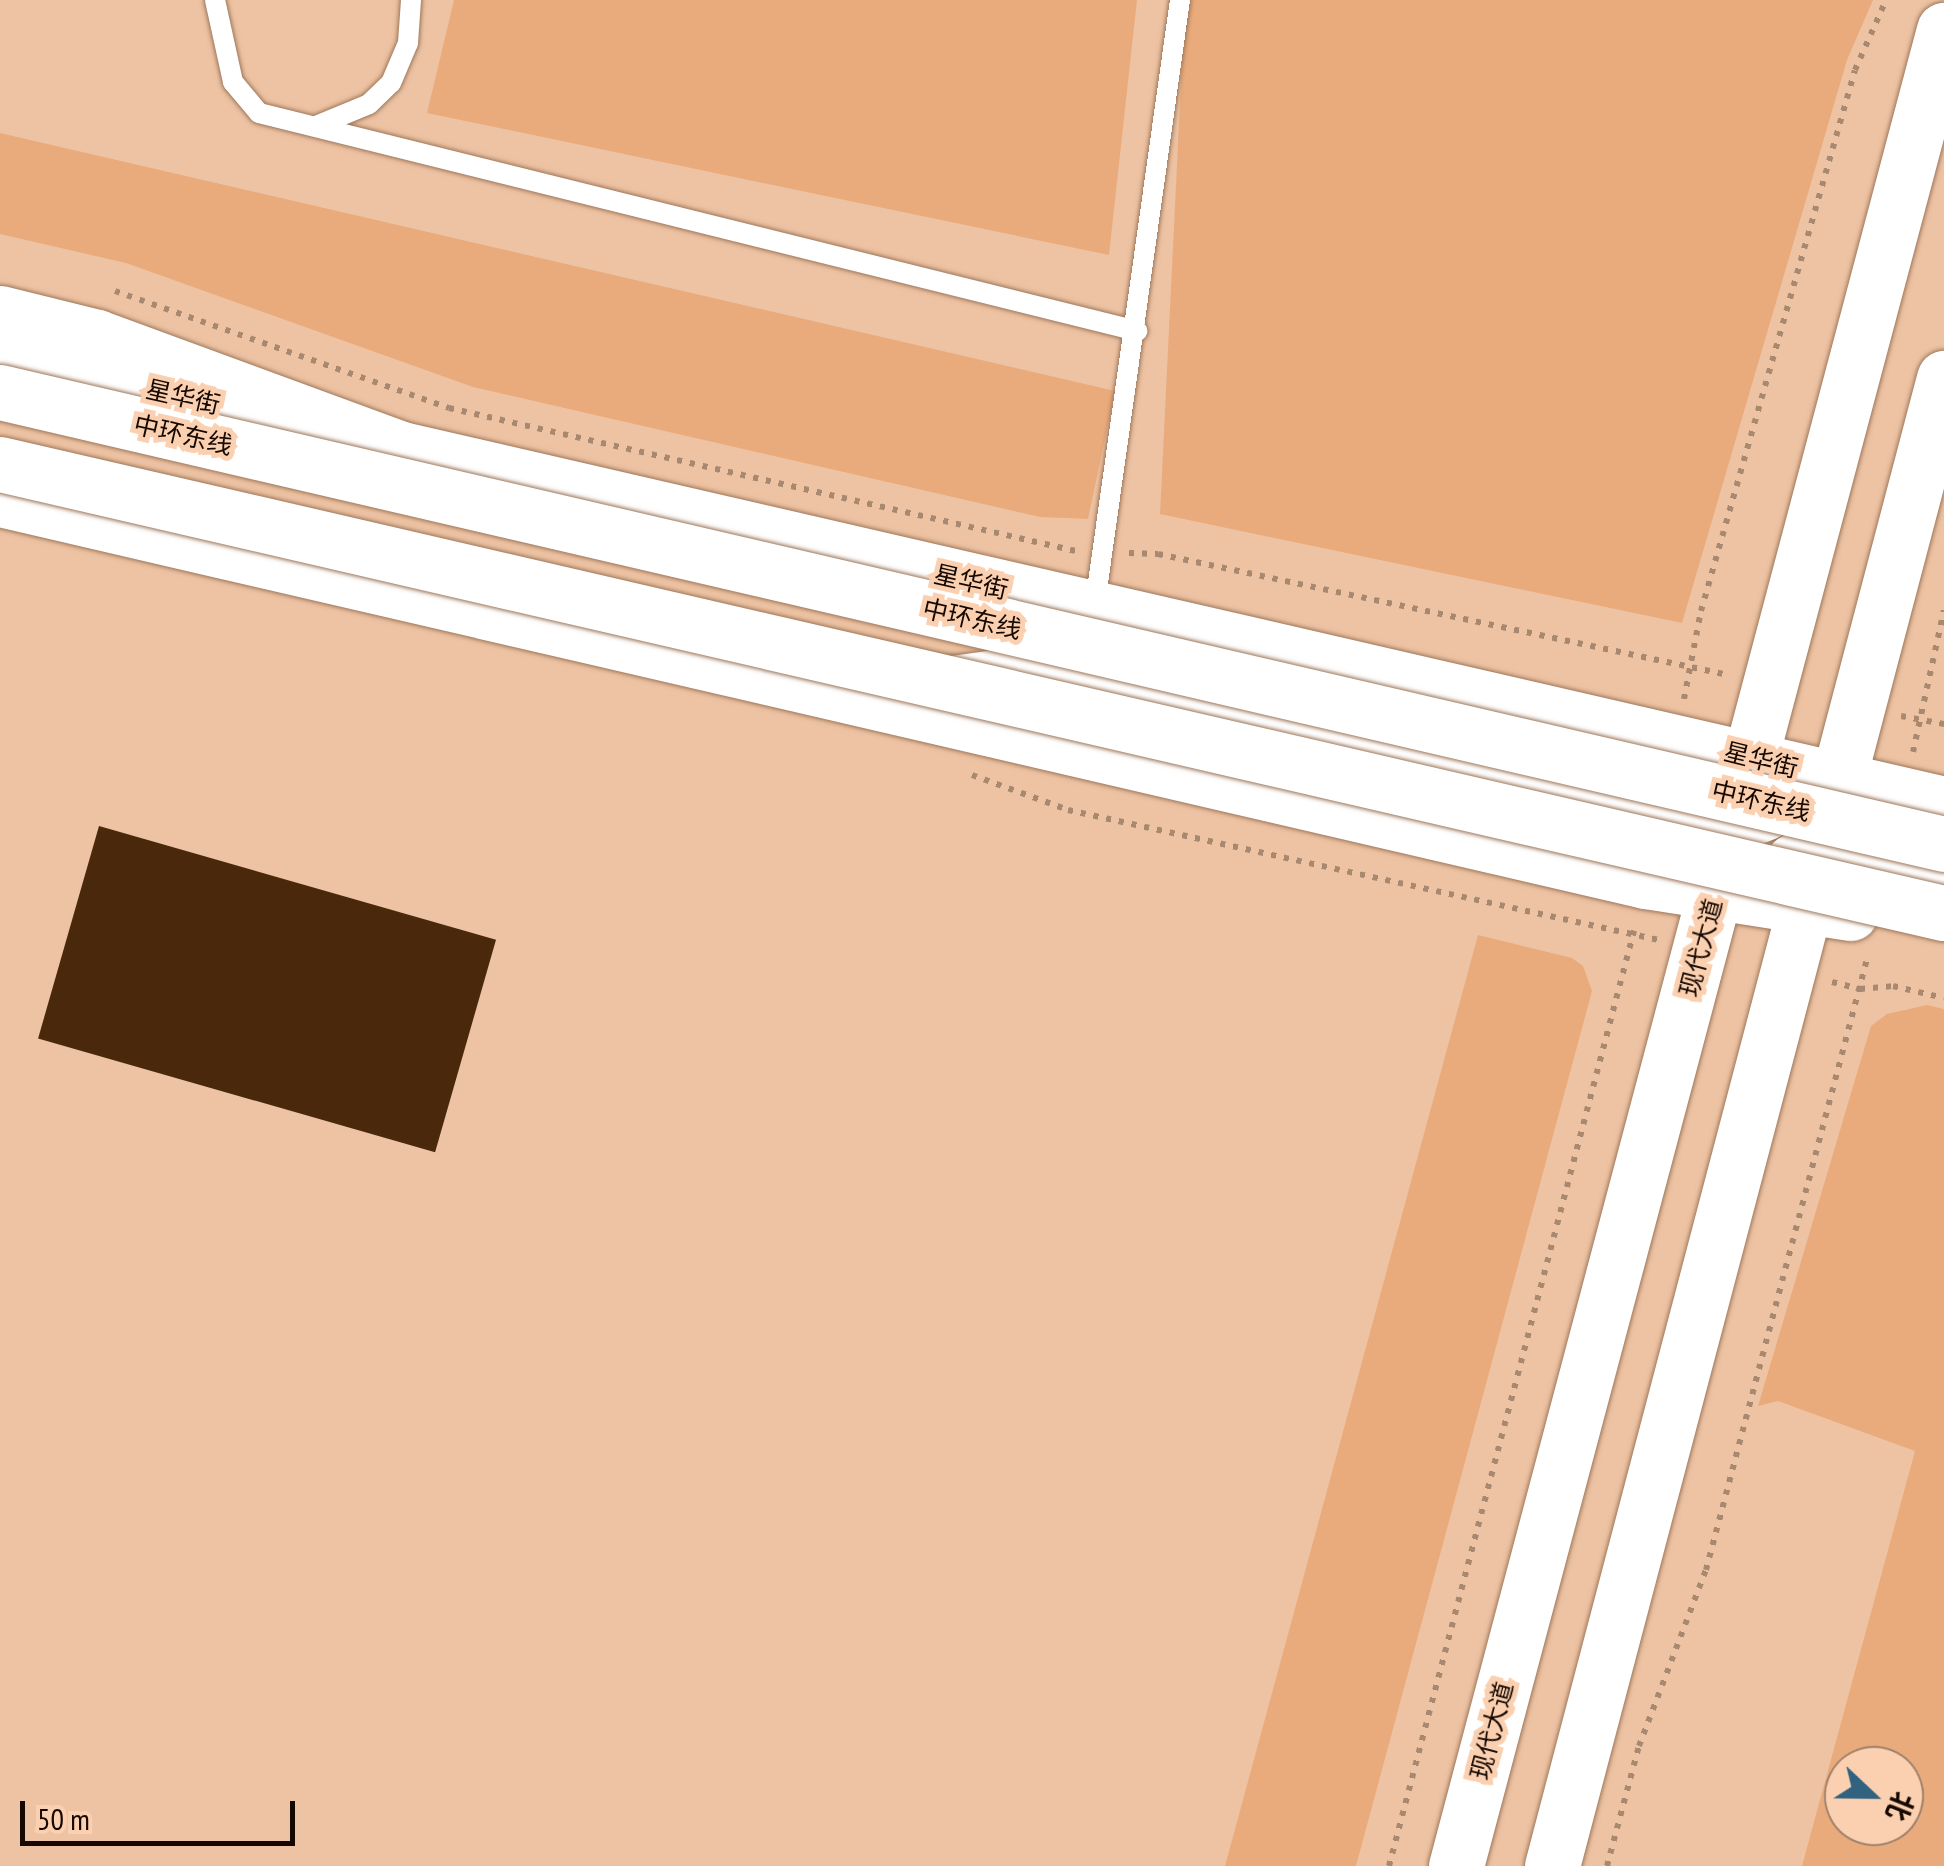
<!DOCTYPE html>
<html>
<head>
<meta charset="utf-8">
<style>
	body { margin:0 }
	#map { position:relative; width:1944px; height:1866px; overflow:hidden; background:#edc3a3; font-family:"PT Sans Narrow","Noto Sans SC",sans-serif }
	div>[style] { position:absolute }
	.green>* { inset:0; background:#eaab7c }
	.building>* { inset:0; background:#4a280b; transform-origin:0 0 }
	.path>* { height:6px; margin-top:-3px; transform-origin:0; background:repeating-linear-gradient(90deg,#a98870 0 5px,transparent 0 13px) }
	.roads { filter:drop-shadow(0 0 2px #9e775a) drop-shadow(0 0 2px #9e775a) }
	.service>* { height:20px; margin:-10px; padding:0 10px; transform-origin:10px; border-radius:10px; background:#fff }
	.primary>* { height:55px; margin:-27.5px; padding:0 27.5px; transform-origin:27.5px; border-radius:27.5px; background:#fff }
	.trunk>* { height:55px; margin:-27.5px; padding:0 27.5px; transform-origin:27.5px; border-radius:27.5px; background:#fff }
	.bridges { filter:drop-shadow(0 0 2px #9e775a) drop-shadow(0 0 2px #9e775a) }
	.trunk-bridge>* { height:55px; margin:-27.5px; padding:0 27.5px; transform-origin:27.5px; border-radius:27.5px; background:#fff }
	span { translate:-50% -50%; white-space:nowrap; text-align:center; line-height:1.15; -webkit-text-stroke:10px #fbd0b0; paint-order:stroke }
	.street-label { font-size:25px; color:#150801 }
	.north { position:absolute; left:1824px; top:1746px; width:100px; height:100px; box-sizing:border-box; background:#fbd0b0; border:2px solid #9f806a; border-radius:50%; rotate:112deg; font-size:28px; font-weight:700; line-height:40px; text-align:center; color:#150801 }
	.north::after { content:''; display:block; margin:auto; width:35px; height:45px; background:#316280; clip-path:polygon(50% 0,100% 100%,50% 72%,0 100%) }
	.scale { position:absolute; left:20px; top:1801px; width:275px; height:45px; box-sizing:border-box; border:5px solid #150801; border-top:0; padding-left:12px; font-size:30px; line-height:35px; white-space:nowrap; color:#150801; -webkit-text-stroke:8px #fbd0b0; paint-order:stroke }
</style>
</head>
<body>
<div id="map">
	<div class="green">
		<div style="clip-path:polygon(454px 0,1137px 0,1109px 255px,427px 113px)"></div>
		<div style="clip-path:polygon(1185px 0,1873px 0,1847px 60px,1682px 623px,1160px 514px)"></div>
		<div style="clip-path:polygon(0 133px,1115px 391px,1088px 519px,1040px 517px,473px 387px,126px 263px,0 234px)"></div>
		<div style="clip-path:polygon(1478px 935px,1572px 958px,1583px 966px,1592px 991px,1356px 1866px,1225px 1866px)"></div>
		<div style="clip-path:polygon(evenodd,1927px 1005px,1944px 1009px,1944px 1866px,1802px 1866px,1915px 1451px,1778px 1401px,1758px 1406px,1871px 1026px,1887px 1014px,1927px 1005px,1844px 1766px,1904px 1766px,1904px 1826px,1844px 1826px,1844px 1766px)"></div>
	</div>
	<div class="building">
		<div style="left:99px;top:826px;width:413px;height:221px;rotate:16deg"></div>
	</div>
	<div class="path">
		<div style="left:115px;top:291px;width:354px;rotate:19.3deg"></div>
		<div style="left:449px;top:408px;width:643px;rotate:12.85deg"></div>
		<div style="left:1129px;top:553px;width:29px;rotate:2deg"></div>
		<div style="left:1158px;top:554px;width:583px;rotate:11.98deg"></div>
		<div style="left:1684px;top:699px;width:90px;rotate:-79.1deg"></div>
		<div style="left:1701px;top:611px;width:562px;rotate:-74.11deg"></div>
		<div style="left:1855px;top:70px;width:77px;rotate:-66.1deg"></div>
		<div style="left:1901px;top:716px;width:44px;rotate:10.5deg"></div>
		<div style="left:1913px;top:752px;width:145px;rotate:-77.7deg"></div>
		<div style="left:972px;top:775px;width:102px;rotate:20deg"></div>
		<div style="left:1068px;top:810px;width:605px;rotate:12.41deg"></div>
		<div style="left:1832px;top:982px;width:29px;rotate:14deg"></div>
		<div style="left:1860px;top:989px;width:33px;rotate:-5deg"></div>
		<div style="left:1893px;top:986px;width:52px;rotate:13.2deg"></div>
		<div style="left:1389px;top:1866px;width:967px;rotate:-75.32deg"></div>
		<div style="left:1607px;top:1866px;width:124px;rotate:-75.1deg"></div>
		<div style="left:1639px;top:1746px;width:188px;rotate:-69.2deg"></div>
		<div style="left:1706px;top:1570px;width:636px;rotate:-75.24deg"></div>
	</div>
	<div class="roads">
		<div class="service">
			<div style="left:215px;top:0;width:84px;rotate:77.6deg"></div>
			<div style="left:233px;top:82px;width:40px;rotate:50deg"></div>
			<div style="left:259px;top:113px;width:905px;rotate:13.94deg"></div>
			<div style="left:316px;top:126px;width:57px;rotate:-22.5deg"></div>
			<div style="left:369px;top:104px;width:30px;rotate:-44deg"></div>
			<div style="left:391px;top:83px;width:43px;rotate:-67deg"></div>
			<div style="left:408px;top:43px;width:43px;rotate:-86deg"></div>
			<div style="left:1095px;top:604px;width:610px;rotate:-81.99deg"></div>
		</div>
		<div class="primary">
			<div style="left:0;top:354px;width:258px;rotate:13.2deg"></div>
			<div style="left:354px;top:438px;width:1632px;rotate:12.96deg"></div>
			<div style="left:0;top:499px;width:1690px;rotate:13.07deg"></div>
			<div style="left:1646px;top:881px;width:207px;rotate:8.9deg"></div>
			<div style="left:953px;top:683px;width:100px;rotate:-8deg"></div>
			<div style="left:1052px;top:669px;width:472px;rotate:13.5deg"></div>
			<div style="left:1511px;top:779px;width:228px;rotate:11.7deg"></div>
			<div style="left:1734px;top:825px;width:35px;rotate:-22deg"></div>
			<div style="left:1793px;top:861px;width:34px;rotate:-24deg"></div>
			<div style="left:1824px;top:847px;width:123px;rotate:11.8deg"></div>
			<div style="left:1456px;top:1866px;width:1900px;rotate:-75.12deg"></div>
			<div style="left:1552px;top:1866px;width:1539px;rotate:-75.24deg"></div>
		</div>
		<div class="trunk">
			<div style="left:0;top:313px;width:100px;rotate:13.9deg"></div>
			<div style="left:97px;top:337px;width:324px;rotate:20.2deg"></div>
		</div>
	</div>
	<div class="bridges">
		<div class="trunk-bridge">
			<div style="left:0;top:392px;width:1996px;rotate:13.09deg"></div>
			<div style="left:0;top:464px;width:1995px;rotate:13.01deg"></div>
		</div>
	</div>
	<div class="street-label">
		<span style="left:183px;top:397px;rotate:13deg">星华街</span>
		<span style="left:183px;top:435px;rotate:13deg">中环东线</span>
		<span style="left:971px;top:582px;rotate:13deg">星华街</span>
		<span style="left:972px;top:619px;rotate:13deg">中环东线</span>
		<span style="left:1761px;top:760px;rotate:14deg">星华街</span>
		<span style="left:1761px;top:801px;rotate:13deg">中环东线</span>
		<span style="left:1701px;top:948px;rotate:-75deg">现代大道</span>
		<span style="left:1492px;top:1731px;rotate:-75deg">现代大道</span>
	</div>
	<div class="north">北</div>
	<div class="scale">50 m</div>
</div>
</body>
</html>
